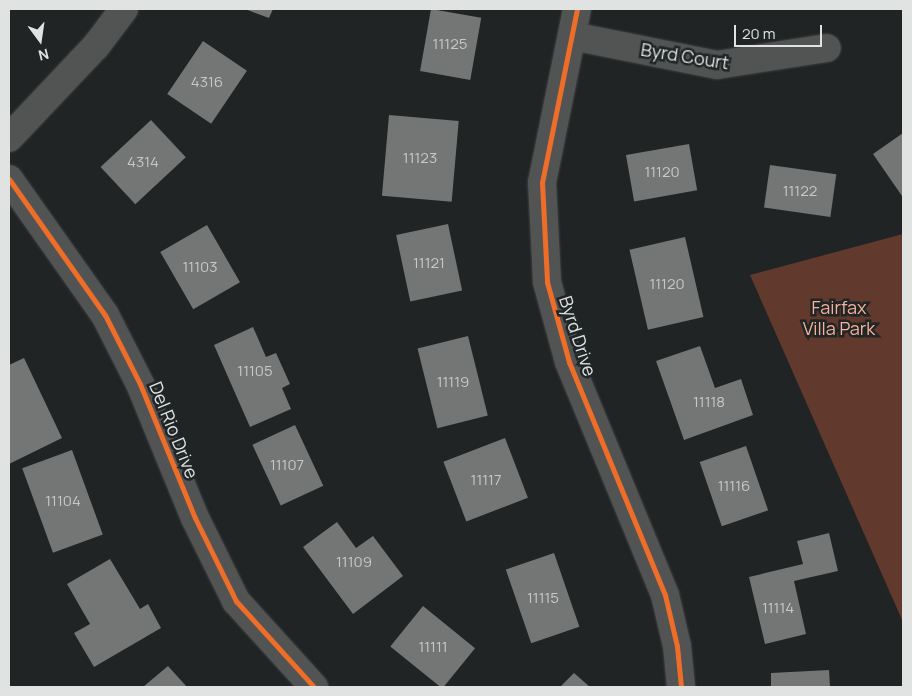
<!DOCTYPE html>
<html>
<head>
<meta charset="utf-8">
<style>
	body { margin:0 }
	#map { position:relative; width:912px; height:696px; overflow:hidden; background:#212424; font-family:Manrope,sans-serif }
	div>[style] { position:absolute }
	.green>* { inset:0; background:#623a2d }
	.building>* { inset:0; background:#747575; transform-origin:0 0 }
	.roads { filter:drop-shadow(0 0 1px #3e4040) drop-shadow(0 0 1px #3e4040) }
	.minor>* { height:28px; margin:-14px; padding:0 14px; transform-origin:14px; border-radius:14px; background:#525454 }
	.cycleway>* { height:5px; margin:-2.5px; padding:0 2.5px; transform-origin:2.5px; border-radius:2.5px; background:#ee6e29 }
	span { translate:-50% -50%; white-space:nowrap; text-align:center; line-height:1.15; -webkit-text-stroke:5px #202525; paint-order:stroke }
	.number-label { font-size:15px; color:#c6c8c8 }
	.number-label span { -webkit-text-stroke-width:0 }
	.street-label { font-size:18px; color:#e1e3e3 }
	.park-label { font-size:18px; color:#f6b19a }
	.frame { position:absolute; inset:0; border:10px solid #e1e3e3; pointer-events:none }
	.north { position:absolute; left:15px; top:15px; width:50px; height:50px; -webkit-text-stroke:4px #202525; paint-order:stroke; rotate:166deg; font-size:14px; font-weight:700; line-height:20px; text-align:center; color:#e1e3e3 }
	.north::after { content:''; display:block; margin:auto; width:18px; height:22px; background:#e1e3e3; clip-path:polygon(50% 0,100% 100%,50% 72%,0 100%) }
	.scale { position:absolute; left:734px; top:25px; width:88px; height:22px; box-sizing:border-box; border:2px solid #e1e3e3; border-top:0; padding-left:6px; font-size:15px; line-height:18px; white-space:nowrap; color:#e1e3e3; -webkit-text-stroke:4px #202525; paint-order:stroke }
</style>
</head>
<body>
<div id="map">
	<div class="green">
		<div style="clip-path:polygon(903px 234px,903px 622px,750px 275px)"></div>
	</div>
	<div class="building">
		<div style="clip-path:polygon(245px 9px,273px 9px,269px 18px)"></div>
		<div style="left:431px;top:9px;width:51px;height:63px;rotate:10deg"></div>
		<div style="left:203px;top:41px;width:53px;height:64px;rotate:34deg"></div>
		<div style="left:389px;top:115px;width:70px;height:81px;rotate:5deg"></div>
		<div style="left:151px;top:120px;width:51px;height:69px;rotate:47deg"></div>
		<div style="clip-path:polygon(903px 133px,903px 196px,902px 196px,873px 154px)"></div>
		<div style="left:689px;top:144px;width:47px;height:64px;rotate:80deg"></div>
		<div style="left:770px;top:165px;width:67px;height:43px;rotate:8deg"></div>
		<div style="left:448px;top:224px;width:68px;height:53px;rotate:78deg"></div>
		<div style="left:207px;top:225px;width:66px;height:54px;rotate:60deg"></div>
		<div style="left:685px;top:237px;width:82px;height:57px;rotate:77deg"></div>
		<div style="clip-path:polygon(253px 327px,266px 357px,276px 353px,290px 384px,282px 388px,291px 409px,250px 427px,214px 345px)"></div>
		<div style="left:468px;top:336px;width:82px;height:52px;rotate:76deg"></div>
		<div style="clip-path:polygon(700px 346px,715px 388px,741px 379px,753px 415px,684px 440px,656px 361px)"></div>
		<div style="clip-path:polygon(24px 358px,62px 438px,9px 464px,9px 365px)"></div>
		<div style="left:295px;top:425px;width:67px;height:47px;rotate:65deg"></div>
		<div style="left:505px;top:438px;width:64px;height:66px;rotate:69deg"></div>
		<div style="left:746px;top:446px;width:68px;height:49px;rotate:71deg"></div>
		<div style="left:72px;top:450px;width:90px;height:53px;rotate:70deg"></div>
		<div style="clip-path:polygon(337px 522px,356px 548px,373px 536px,403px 576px,353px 614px,303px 547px)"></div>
		<div style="clip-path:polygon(829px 533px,838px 571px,794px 581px,806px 634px,765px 644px,749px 577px,803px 564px,797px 541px)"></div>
		<div style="left:554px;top:553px;width:78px;height:51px;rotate:71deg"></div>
		<div style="clip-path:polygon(110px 559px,140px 609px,148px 604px,161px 628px,94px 667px,74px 633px,90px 624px,67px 584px)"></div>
		<div style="left:423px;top:606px;width:67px;height:52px;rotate:39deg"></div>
		<div style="clip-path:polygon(168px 666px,187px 687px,143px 687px)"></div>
		<div style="clip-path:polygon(829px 670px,830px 687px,771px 687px,771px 673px)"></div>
		<div style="clip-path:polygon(574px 673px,590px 687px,560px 687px)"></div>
	</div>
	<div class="roads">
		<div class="minor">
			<div style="left:577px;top:9px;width:177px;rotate:101.4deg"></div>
			<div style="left:542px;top:182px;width:100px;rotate:87.1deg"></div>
			<div style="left:547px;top:282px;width:83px;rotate:74.6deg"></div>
			<div style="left:569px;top:362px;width:252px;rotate:67.6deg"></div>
			<div style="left:665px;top:595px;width:52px;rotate:76.8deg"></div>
			<div style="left:677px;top:646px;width:41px;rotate:84.4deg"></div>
			<div style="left:572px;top:36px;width:148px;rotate:11.3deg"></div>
			<div style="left:717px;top:65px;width:111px;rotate:-8.8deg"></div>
			<div style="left:9px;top:138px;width:127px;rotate:-46.6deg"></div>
			<div style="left:96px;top:46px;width:46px;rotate:-52.9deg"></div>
			<div style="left:9px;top:179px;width:166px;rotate:54.8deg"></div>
			<div style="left:105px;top:315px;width:77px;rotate:63.1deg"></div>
			<div style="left:140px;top:384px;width:145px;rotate:67.7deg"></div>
			<div style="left:195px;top:518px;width:93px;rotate:63.7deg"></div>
			<div style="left:236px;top:601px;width:116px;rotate:47.8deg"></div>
		</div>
	</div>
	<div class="cycleway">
		<div style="left:577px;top:9px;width:177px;rotate:101.4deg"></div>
		<div style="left:542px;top:182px;width:100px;rotate:87.1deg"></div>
		<div style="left:547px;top:282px;width:83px;rotate:74.6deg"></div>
		<div style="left:569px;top:362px;width:252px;rotate:67.6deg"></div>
		<div style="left:665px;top:595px;width:52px;rotate:76.8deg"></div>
		<div style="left:677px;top:646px;width:41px;rotate:84.4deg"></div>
		<div style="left:9px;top:179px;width:166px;rotate:54.8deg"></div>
		<div style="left:105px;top:315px;width:77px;rotate:63.1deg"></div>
		<div style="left:140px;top:384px;width:145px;rotate:67.7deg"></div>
		<div style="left:195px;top:518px;width:93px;rotate:63.7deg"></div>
		<div style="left:236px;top:601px;width:116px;rotate:47.8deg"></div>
	</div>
	<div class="number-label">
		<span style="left:450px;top:44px">11125</span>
		<span style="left:207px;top:82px">4316</span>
		<span style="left:420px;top:158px">11123</span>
		<span style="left:143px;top:162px">4314</span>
		<span style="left:662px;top:172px">11120</span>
		<span style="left:800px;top:191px">11122</span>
		<span style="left:429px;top:263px">11121</span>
		<span style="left:200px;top:267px">11103</span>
		<span style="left:667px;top:284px">11120</span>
		<span style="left:255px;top:371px">11105</span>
		<span style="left:453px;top:382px">11119</span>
		<span style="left:709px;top:402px">11118</span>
		<span style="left:287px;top:465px">11107</span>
		<span style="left:486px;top:480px">11117</span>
		<span style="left:734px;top:486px">11116</span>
		<span style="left:63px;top:501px">11104</span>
		<span style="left:354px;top:562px">11109</span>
		<span style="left:543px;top:598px">11115</span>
		<span style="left:778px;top:608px">11114</span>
		<span style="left:433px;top:647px">11111</span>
	</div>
	<div class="street-label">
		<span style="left:685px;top:56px;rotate:9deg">Byrd Court</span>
		<span style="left:578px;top:336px;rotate:72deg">Byrd Drive</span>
		<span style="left:174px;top:430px;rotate:68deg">Del Rio Drive</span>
	</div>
	<div class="park-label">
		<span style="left:839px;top:318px">Fairfax<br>Villa Park</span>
	</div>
	<div class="frame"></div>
	<div class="north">N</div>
	<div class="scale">20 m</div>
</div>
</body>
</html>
